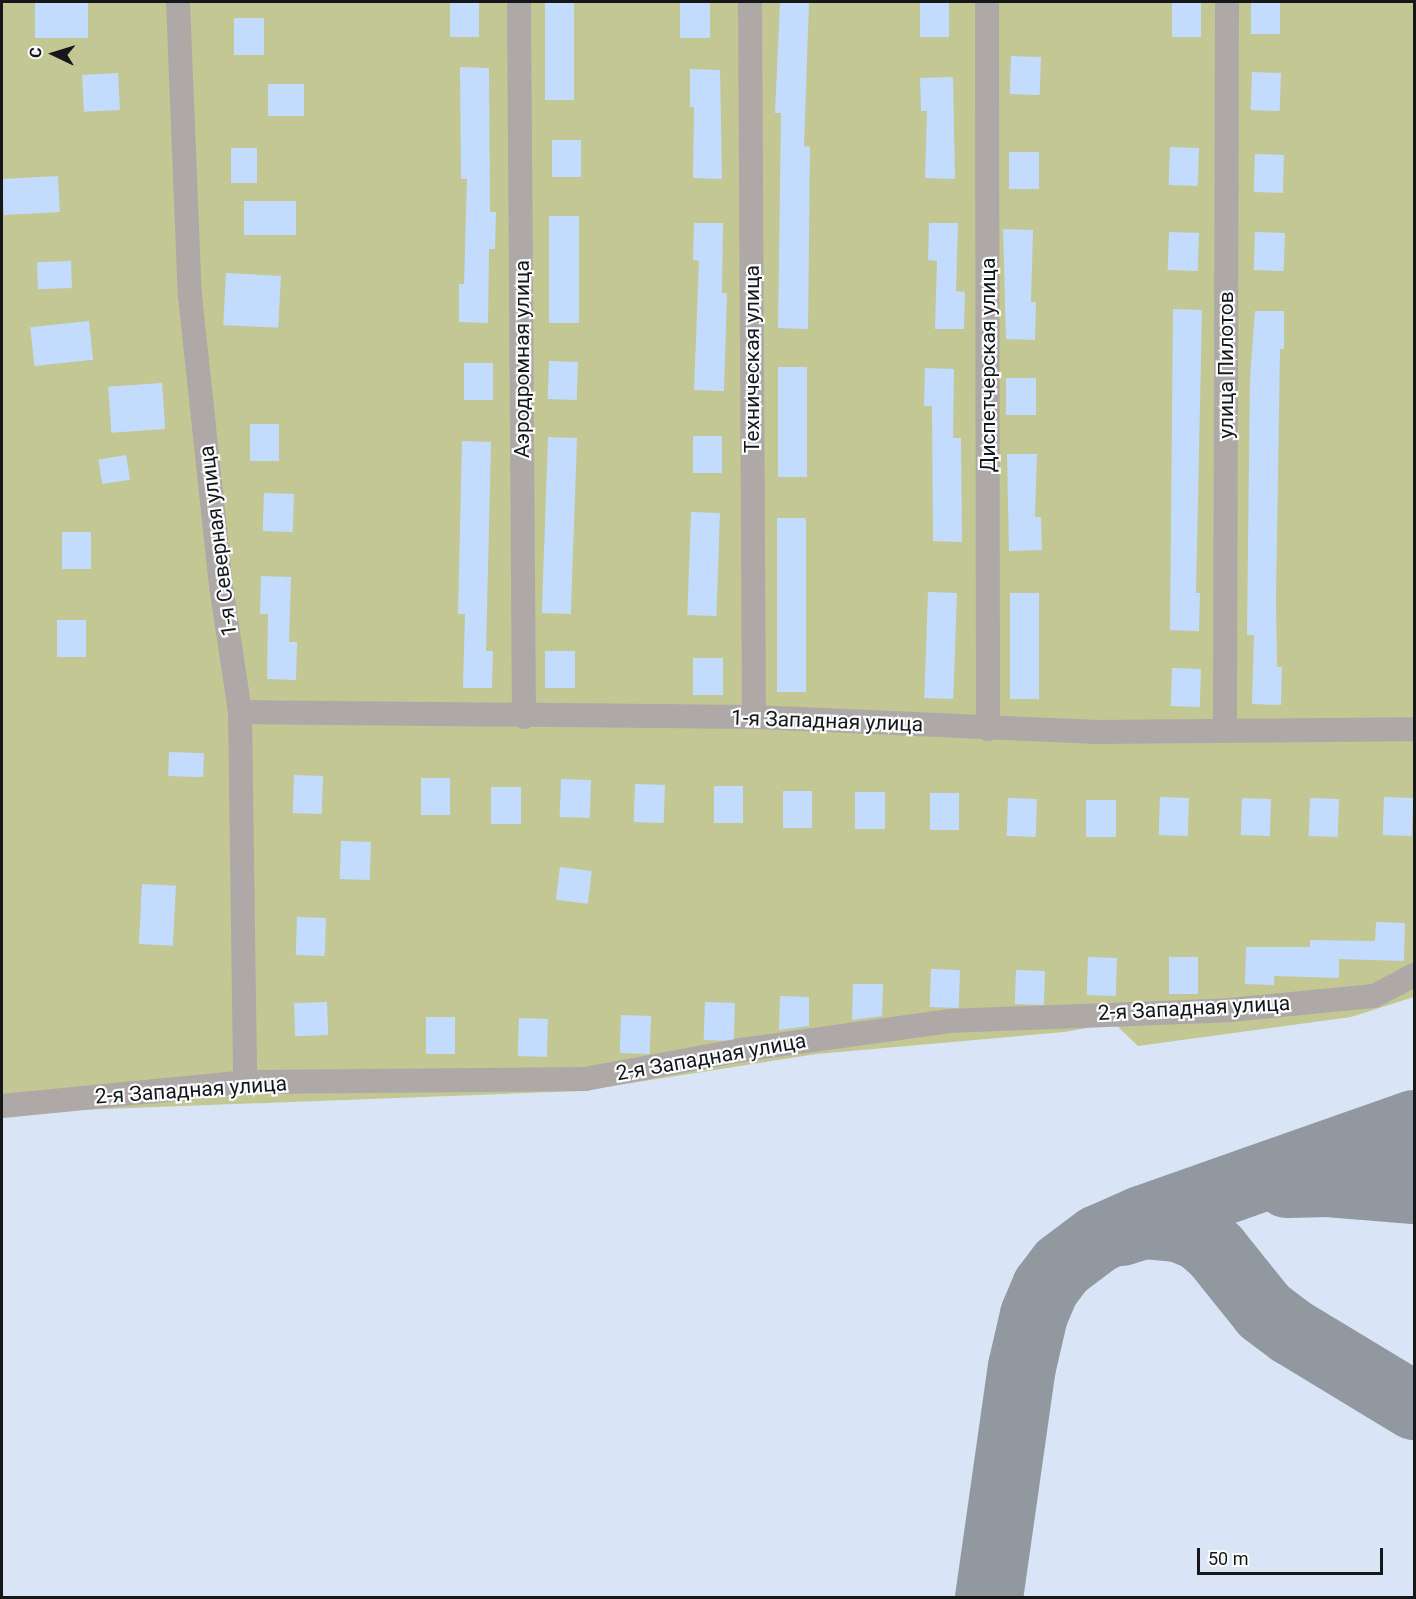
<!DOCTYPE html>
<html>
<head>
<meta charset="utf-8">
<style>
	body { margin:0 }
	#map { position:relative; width:1416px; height:1599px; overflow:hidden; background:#e8f0fa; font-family:Roboto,sans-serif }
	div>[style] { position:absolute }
	.built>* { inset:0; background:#d9e5f6 }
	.green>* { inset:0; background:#c3c793 }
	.taxiway>* { height:68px; margin:-34px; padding:0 34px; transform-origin:34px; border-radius:34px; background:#92989f }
	.building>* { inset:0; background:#c3dcfd; transform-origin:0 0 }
	.minor>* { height:24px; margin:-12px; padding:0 12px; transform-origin:12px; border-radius:12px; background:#aea9a6 }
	span { translate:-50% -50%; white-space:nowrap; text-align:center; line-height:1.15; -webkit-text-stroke:4.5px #fbfcfe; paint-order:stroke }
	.street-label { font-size:21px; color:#15171b }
	.frame { position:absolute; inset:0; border:3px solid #15171b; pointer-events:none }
	.north { position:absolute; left:24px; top:24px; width:60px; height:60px; -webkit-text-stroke:4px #fbfcfe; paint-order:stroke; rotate:274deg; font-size:16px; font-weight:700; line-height:24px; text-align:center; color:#15171b }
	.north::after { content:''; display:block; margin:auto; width:21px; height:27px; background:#15171b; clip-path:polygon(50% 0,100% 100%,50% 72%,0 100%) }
	.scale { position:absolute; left:1197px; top:1548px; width:186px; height:27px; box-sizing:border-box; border:3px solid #15171b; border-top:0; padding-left:8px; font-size:18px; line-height:21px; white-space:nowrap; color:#15171b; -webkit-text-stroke:4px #fbfcfe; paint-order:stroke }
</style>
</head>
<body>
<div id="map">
	<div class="built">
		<div style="clip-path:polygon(1414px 997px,1414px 1597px,2px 1598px,2px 1113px,581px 1091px,817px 1054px,1065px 1032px,1114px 1023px,1351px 1017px)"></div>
	</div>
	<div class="green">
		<div style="clip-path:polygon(2px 2px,1414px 2px,1414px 997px,1351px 1017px,1138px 1046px,1114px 1023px,1065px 1032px,817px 1054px,581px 1091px,2px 1113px)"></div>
	</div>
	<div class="taxiway">
		<div style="left:1287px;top:1184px;width:41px;rotate:-1.4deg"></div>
		<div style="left:1328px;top:1183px;width:86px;rotate:4.7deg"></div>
		<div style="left:1122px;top:1232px;width:22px;rotate:-18deg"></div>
		<div style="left:1143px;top:1225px;width:35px;rotate:5deg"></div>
		<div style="left:1178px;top:1228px;width:24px;rotate:22deg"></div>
		<div style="left:1200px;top:1237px;width:21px;rotate:41deg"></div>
		<div style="left:1216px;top:1251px;width:77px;rotate:51.3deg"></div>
		<div style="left:1264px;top:1311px;width:35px;rotate:37deg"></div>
		<div style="left:1292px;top:1332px;width:143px;rotate:31.2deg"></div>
		<div style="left:989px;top:1598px;width:233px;rotate:-81.9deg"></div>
		<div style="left:1022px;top:1367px;width:53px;rotate:-77deg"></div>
		<div style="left:1034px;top:1315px;width:30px;rotate:-67deg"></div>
		<div style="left:1046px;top:1287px;width:26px;rotate:-53deg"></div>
		<div style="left:1062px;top:1266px;width:45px;rotate:-36.9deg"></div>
		<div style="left:1098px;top:1239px;width:47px;rotate:-23.8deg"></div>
		<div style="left:1141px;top:1220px;width:289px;rotate:-19.4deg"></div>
	</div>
	<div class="building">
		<div style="left:35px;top:2px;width:53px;height:36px"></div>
		<div style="left:450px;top:2px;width:29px;height:35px"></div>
		<div style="left:545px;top:2px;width:29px;height:98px"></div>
		<div style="left:680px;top:2px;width:30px;height:36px"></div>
		<div style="clip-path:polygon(780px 2px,809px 2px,804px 146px,810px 147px,808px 329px,778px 328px,781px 113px,775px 113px)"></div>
		<div style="left:920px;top:2px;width:29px;height:35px"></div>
		<div style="left:1172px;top:2px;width:29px;height:35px"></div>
		<div style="left:1251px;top:2px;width:29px;height:32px"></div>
		<div style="left:234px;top:18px;width:30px;height:37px"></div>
		<div style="left:1011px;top:56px;width:30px;height:38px;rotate:2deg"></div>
		<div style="clip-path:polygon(460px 67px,489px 68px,490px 212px,496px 212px,495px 249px,489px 249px,488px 323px,459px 322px,459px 284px,464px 284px,467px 179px,461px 179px)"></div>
		<div style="clip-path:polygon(690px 69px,720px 70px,722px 179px,693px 178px,694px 107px,690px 107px)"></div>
		<div style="left:1252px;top:72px;width:29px;height:38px;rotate:2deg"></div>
		<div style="left:118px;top:73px;width:37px;height:36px;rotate:87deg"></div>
		<div style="clip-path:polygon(953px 77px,955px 179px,925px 178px,927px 111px,921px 111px,920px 78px)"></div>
		<div style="left:304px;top:84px;width:32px;height:36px;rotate:90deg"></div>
		<div style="left:552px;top:140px;width:29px;height:37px"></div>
		<div style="left:1170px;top:147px;width:29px;height:38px;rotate:2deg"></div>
		<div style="left:257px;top:148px;width:35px;height:26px;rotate:90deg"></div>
		<div style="left:1009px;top:152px;width:30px;height:37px"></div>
		<div style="left:1255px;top:154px;width:29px;height:38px;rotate:2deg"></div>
		<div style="left:58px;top:176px;width:36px;height:56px;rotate:87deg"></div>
		<div style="left:244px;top:201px;width:52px;height:34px"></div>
		<div style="left:549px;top:216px;width:30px;height:107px"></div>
		<div style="clip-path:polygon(694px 223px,723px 223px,722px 293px,727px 293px,724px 391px,694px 390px,699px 261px,693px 260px)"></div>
		<div style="clip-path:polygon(929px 223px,958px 223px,956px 291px,965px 292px,964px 329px,935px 329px,937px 261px,928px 260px)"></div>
		<div style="clip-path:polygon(1003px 229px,1033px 230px,1031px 302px,1036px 302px,1035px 340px,1006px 339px)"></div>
		<div style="left:1169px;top:232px;width:30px;height:38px;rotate:2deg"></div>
		<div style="left:1255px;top:232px;width:30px;height:38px;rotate:2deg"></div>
		<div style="left:71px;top:261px;width:27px;height:34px;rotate:88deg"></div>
		<div style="left:226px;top:273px;width:55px;height:52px;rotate:3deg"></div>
		<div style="clip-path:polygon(1173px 309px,1202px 310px,1196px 593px,1200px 593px,1199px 631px,1170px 630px)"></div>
		<div style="clip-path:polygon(1255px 311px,1284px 311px,1284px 349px,1280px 349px,1276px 598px,1277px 667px,1282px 667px,1281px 705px,1252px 704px,1254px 635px,1247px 635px,1250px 378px)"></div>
		<div style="left:89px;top:321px;width:39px;height:59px;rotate:84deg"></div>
		<div style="left:549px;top:361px;width:29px;height:38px;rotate:2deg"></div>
		<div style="left:464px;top:363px;width:29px;height:37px"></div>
		<div style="left:778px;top:367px;width:29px;height:110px"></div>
		<div style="clip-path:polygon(925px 368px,954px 369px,953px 438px,961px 438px,962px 542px,933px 541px,932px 406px,924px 406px)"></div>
		<div style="left:1006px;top:378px;width:30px;height:37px"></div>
		<div style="left:162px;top:383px;width:46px;height:54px;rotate:86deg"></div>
		<div style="left:250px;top:424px;width:29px;height:37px"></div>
		<div style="left:693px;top:436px;width:29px;height:37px"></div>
		<div style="left:548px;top:437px;width:29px;height:176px;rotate:2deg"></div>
		<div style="clip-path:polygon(462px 441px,491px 442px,486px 651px,493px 651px,492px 688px,463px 688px,465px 614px,458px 614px)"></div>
		<div style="clip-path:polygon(1007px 454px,1037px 454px,1035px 517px,1041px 517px,1042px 550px,1009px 551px)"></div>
		<div style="left:126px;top:455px;width:25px;height:28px;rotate:81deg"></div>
		<div style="left:264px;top:493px;width:30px;height:38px;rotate:2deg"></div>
		<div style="left:691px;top:512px;width:29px;height:103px;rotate:2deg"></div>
		<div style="left:777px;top:518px;width:29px;height:174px"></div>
		<div style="left:62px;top:532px;width:29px;height:37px"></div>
		<div style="clip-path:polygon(261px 576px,291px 577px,289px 642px,297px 642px,296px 680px,267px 679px,268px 614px,260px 614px)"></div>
		<div style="left:928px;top:592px;width:29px;height:106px;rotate:2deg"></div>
		<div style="left:1010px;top:593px;width:29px;height:106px"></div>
		<div style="left:57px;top:620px;width:29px;height:37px"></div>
		<div style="left:545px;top:651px;width:30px;height:37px"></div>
		<div style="left:693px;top:658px;width:30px;height:37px"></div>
		<div style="left:1172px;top:668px;width:29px;height:38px;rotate:2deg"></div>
		<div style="left:169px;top:752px;width:35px;height:24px;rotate:2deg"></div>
		<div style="left:294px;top:775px;width:29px;height:38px;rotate:2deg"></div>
		<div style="left:421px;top:778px;width:29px;height:37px"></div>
		<div style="left:561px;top:779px;width:30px;height:38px;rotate:2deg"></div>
		<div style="left:635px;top:784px;width:30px;height:38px;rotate:2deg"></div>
		<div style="left:714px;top:786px;width:29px;height:37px"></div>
		<div style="left:491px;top:787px;width:30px;height:37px"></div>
		<div style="left:783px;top:791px;width:29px;height:37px"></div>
		<div style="left:855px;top:792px;width:30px;height:37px"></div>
		<div style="left:930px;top:793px;width:29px;height:37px"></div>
		<div style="left:1160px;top:797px;width:29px;height:38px;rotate:2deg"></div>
		<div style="left:1384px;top:797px;width:29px;height:38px;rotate:2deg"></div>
		<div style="left:1008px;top:798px;width:29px;height:38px;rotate:2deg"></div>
		<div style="left:1242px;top:798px;width:29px;height:37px;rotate:2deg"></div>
		<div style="left:1310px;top:798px;width:29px;height:38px;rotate:2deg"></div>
		<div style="left:1086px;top:800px;width:30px;height:37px"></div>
		<div style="left:341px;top:841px;width:30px;height:38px;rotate:2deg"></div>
		<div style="left:560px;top:867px;width:32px;height:33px;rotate:7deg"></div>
		<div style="left:142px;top:884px;width:34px;height:60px;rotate:3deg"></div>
		<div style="left:297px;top:917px;width:29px;height:38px;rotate:2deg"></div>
		<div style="clip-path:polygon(1376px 922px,1405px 923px,1404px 961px,1339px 959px,1339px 978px,1274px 976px,1274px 985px,1245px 984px,1246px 947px,1310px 947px,1310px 940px,1375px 941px)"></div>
		<div style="left:1088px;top:957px;width:29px;height:38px;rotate:2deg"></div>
		<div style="left:1169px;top:957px;width:29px;height:37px"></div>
		<div style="left:931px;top:969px;width:29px;height:38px;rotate:2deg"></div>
		<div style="left:1016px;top:970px;width:29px;height:34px;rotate:2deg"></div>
		<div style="clip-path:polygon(853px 984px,883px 984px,882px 1016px,852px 1020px)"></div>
		<div style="clip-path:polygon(780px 996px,809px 997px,809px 1026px,779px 1030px)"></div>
		<div style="left:327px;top:1002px;width:33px;height:33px;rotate:88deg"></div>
		<div style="left:705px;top:1002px;width:30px;height:38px;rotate:2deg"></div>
		<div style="left:621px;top:1015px;width:30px;height:38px;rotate:2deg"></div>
		<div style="left:426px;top:1017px;width:29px;height:37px"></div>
		<div style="left:519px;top:1018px;width:29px;height:38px;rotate:2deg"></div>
	</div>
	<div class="minor">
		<div style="left:178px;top:2px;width:294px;rotate:87.7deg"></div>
		<div style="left:190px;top:296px;width:292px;rotate:83.9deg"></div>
		<div style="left:221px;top:586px;width:127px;rotate:81.4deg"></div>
		<div style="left:240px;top:712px;width:370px;rotate:89.2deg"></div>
		<div style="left:519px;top:2px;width:715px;rotate:89.6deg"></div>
		<div style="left:750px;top:2px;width:715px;rotate:89.68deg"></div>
		<div style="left:987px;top:2px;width:727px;rotate:89.92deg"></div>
		<div style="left:240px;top:712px;width:514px;rotate:0.56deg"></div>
		<div style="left:754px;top:717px;width:339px;rotate:2.5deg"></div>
		<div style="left:1093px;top:732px;width:321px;rotate:-0.5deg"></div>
		<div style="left:1225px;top:729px;width:727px;rotate:-89.84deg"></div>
		<div style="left:2px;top:1106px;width:244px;rotate:-5.6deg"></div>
		<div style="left:245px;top:1082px;width:340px;rotate:-0.5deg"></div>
		<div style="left:585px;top:1079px;width:159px;rotate:-10.5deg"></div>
		<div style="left:741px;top:1050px;width:210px;rotate:-7.9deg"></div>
		<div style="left:949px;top:1021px;width:281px;rotate:-2.2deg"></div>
		<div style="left:1230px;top:1010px;width:145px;rotate:-5.6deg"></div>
		<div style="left:1374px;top:996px;width:45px;rotate:-27.7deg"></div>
	</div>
	<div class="street-label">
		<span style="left:522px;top:359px;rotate:-90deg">Аэродромная улица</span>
		<span style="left:752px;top:359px;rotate:-90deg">Техническая улица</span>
		<span style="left:988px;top:365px;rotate:-90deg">Диспетчерская улица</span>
		<span style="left:1226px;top:365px;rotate:-90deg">улица Пилотов</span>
		<span style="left:218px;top:541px;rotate:-97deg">1-я Северная улица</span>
		<span style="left:827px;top:721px;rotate:2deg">1-я Западная улица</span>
		<span style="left:1194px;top:1008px;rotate:-3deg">2-я Западная улица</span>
		<span style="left:711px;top:1057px;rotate:-10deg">2-я Западная улица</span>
		<span style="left:191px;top:1090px;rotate:-4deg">2-я Западная улица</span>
	</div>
	<div class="frame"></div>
	<div class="north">С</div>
	<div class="scale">50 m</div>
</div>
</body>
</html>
